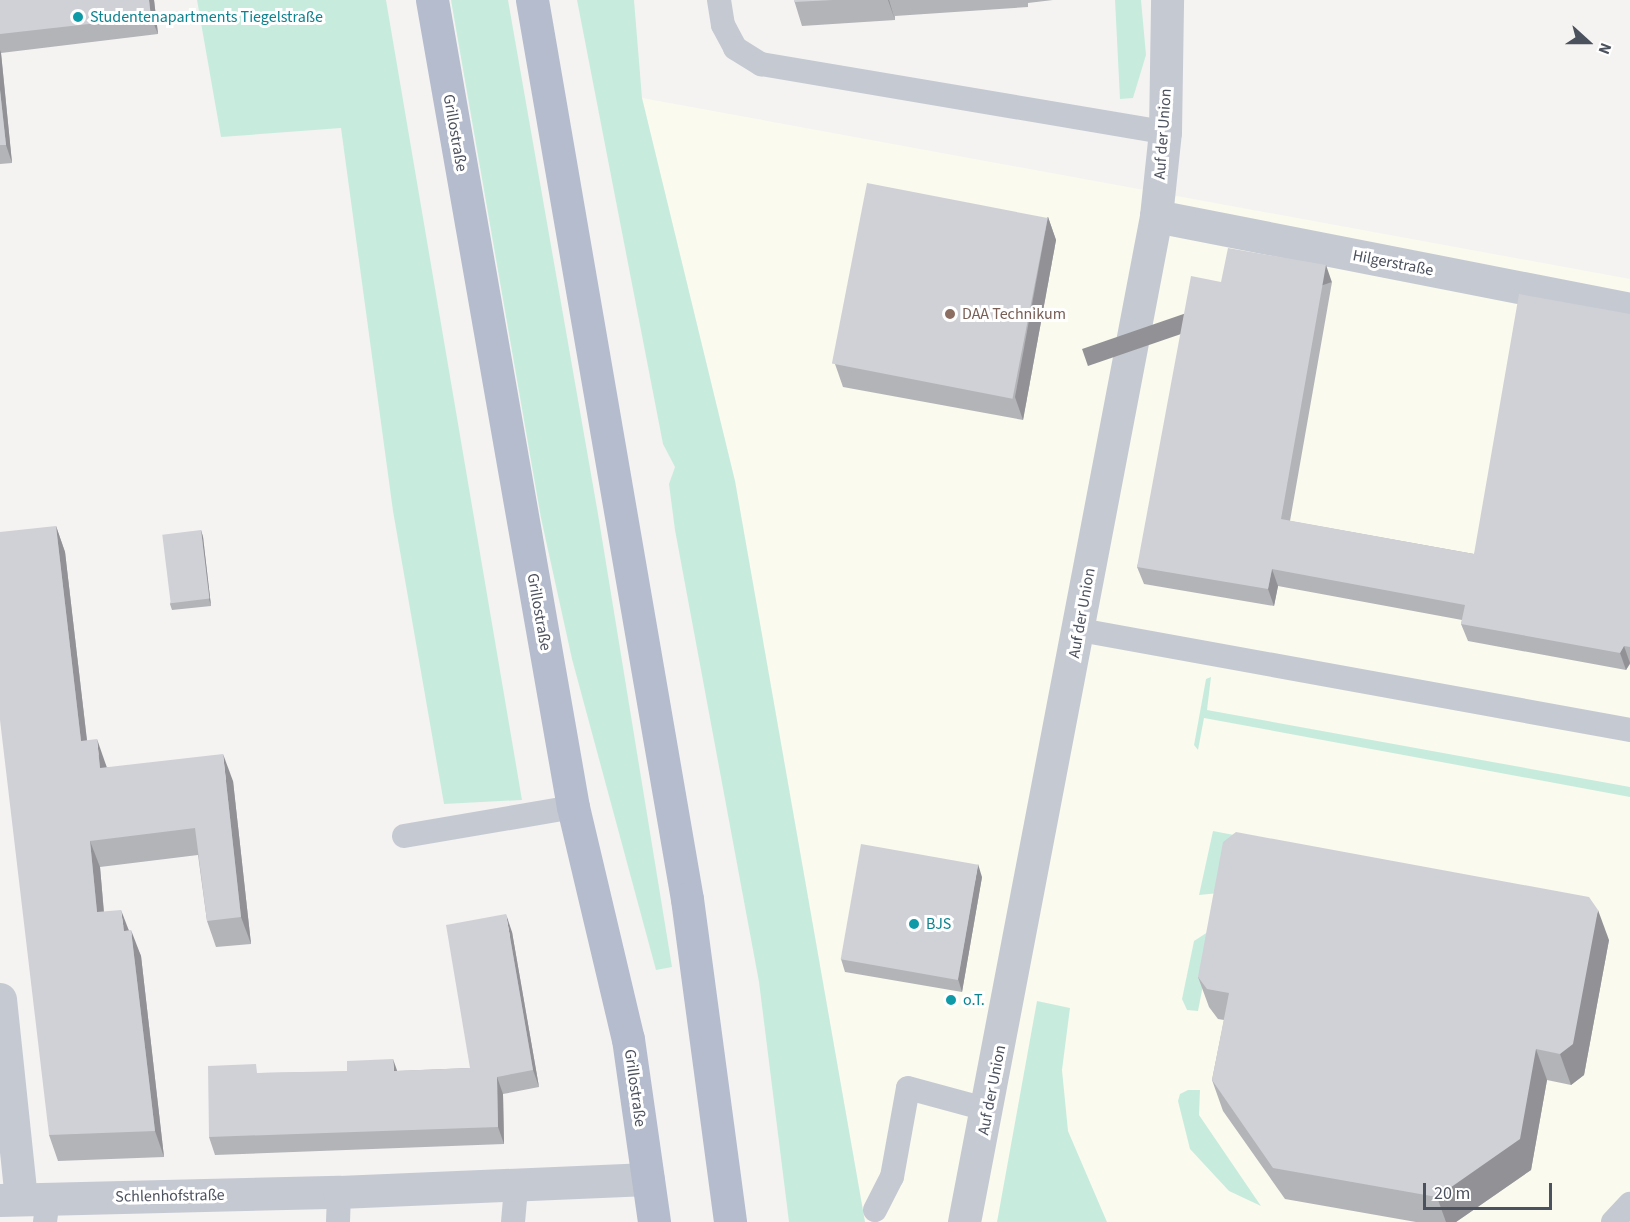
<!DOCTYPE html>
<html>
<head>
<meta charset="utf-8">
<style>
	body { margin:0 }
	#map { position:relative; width:1630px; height:1222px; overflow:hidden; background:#f4f3f2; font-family:"Source Sans 3",sans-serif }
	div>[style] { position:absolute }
	.commercial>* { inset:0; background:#fbfaef }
	.green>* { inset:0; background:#c7ecde }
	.service>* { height:24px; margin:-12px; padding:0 12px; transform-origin:12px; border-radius:12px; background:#c5c9d2 }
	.minor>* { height:33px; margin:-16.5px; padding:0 16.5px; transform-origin:16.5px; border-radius:16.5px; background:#c5c9d2 }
	.primary>* { height:33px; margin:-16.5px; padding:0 16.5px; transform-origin:16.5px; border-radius:16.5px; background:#b5bccd }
	.wall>* { inset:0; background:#b3b4b8 }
	.shaded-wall>* { inset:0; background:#929296; transform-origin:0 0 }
	.building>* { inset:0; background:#d0d1d6; transform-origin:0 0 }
	.dots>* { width:16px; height:16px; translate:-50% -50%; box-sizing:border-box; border:3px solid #fff; border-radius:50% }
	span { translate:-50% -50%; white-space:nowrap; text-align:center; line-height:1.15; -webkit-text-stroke:6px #fff; paint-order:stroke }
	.culture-label { font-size:16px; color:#0d838f }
	.left { translate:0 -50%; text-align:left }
	.street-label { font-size:16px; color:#4c515e }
	.education-label { font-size:16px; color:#785e54 }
	.north { position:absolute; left:1558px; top:12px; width:60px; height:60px; -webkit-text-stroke:4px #fff; paint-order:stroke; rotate:111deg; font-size:16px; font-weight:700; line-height:24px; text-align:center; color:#4c515e }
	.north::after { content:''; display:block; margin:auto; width:21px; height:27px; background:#4c515e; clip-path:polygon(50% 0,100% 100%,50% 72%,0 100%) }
	.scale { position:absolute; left:1423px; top:1183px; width:129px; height:27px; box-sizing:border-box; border:3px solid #4c515e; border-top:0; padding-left:8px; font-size:18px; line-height:21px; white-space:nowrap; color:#4c515e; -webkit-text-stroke:4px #fff; paint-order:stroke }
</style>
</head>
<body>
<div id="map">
	<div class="commercial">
		<div style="clip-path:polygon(642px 98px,1630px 279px,1630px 1222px,865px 1222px,735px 481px)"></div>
	</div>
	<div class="green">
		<div style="clip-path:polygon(197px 0,386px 0,522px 800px,444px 804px,393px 511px,341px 128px,221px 137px)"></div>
		<div style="clip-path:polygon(451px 0,508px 0,598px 514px,672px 967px,656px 970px,572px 659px,541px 518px)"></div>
		<div style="clip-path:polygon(577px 0,634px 0,642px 98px,735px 481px,865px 1222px,789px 1222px,759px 982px,675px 530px,669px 484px,675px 467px,663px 444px)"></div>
		<div style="clip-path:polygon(1115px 0,1141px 0,1146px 55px,1133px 98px,1120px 99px)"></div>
		<div style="clip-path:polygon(1211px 677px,1207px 710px,1630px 787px,1630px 797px,1204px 718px,1198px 750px,1194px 745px,1206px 679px)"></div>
		<div style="clip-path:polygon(1213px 831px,1296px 847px,1219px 893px,1199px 895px)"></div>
		<div style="clip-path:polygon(1214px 928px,1198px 1011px,1187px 1010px,1182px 999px,1194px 941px)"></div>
		<div style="clip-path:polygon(1037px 1001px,1070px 1008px,1062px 1070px,1068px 1131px,1107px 1222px,997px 1222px)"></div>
		<div style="clip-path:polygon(1188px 1090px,1200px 1090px,1199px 1115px,1261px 1206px,1229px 1191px,1190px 1149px,1178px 1101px,1180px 1094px)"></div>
	</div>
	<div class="service">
		<div style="left:719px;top:0;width:25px;rotate:81deg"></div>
		<div style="left:723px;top:25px;width:26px;rotate:62deg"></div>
		<div style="left:735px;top:48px;width:31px;rotate:32deg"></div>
		<div style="left:761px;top:64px;width:410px;rotate:9.6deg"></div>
		<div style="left:1080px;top:630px;width:559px;rotate:10.3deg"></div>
		<div style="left:404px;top:836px;width:171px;rotate:-9.7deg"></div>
		<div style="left:875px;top:1210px;width:37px;rotate:-63deg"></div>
		<div style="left:892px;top:1177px;width:90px;rotate:-79.8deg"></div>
		<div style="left:908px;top:1088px;width:84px;rotate:15.2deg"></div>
		<div style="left:45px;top:1222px;width:25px;rotate:-83deg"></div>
		<div style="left:338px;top:1222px;width:30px;rotate:-88deg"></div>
		<div style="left:513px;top:1222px;width:36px;rotate:-85deg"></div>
		<div style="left:1613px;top:1222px;width:25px;rotate:-47deg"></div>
	</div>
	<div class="minor">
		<div style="left:1156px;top:216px;width:483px;rotate:11.1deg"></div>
		<div style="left:0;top:999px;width:200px;rotate:84deg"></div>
		<div style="left:0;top:1200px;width:339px;rotate:-1.4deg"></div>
		<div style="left:339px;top:1192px;width:309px;rotate:-2.4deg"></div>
		<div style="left:964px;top:1222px;width:1024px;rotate:-79.19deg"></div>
		<div style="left:1156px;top:216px;width:84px;rotate:-83.9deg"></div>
		<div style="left:1165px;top:132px;width:132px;rotate:-89.1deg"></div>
	</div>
	<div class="primary">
		<div style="left:432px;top:0;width:819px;rotate:80.09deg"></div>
		<div style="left:573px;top:807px;width:238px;rotate:76.7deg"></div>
		<div style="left:628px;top:1039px;width:185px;rotate:81.9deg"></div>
		<div style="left:532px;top:0;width:912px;rotate:80.22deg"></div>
		<div style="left:687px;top:899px;width:326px;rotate:82.4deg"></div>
	</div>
	<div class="wall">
		<div style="clip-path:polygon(0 0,154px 0,158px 34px,1px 53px,12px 163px,0 164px)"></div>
		<div style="clip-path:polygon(794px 0,1053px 0,1028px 3px,1028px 7px,895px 16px,895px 20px,802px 26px)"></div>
		<div style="clip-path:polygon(1048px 217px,1056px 240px,1023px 420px,843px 387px,835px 364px)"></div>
		<div style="clip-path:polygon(1221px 282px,1332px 282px,1290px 521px,1474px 554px,1630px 314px,1630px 664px,1626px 670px,1468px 641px,1461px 624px,1462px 620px,1278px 586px,1274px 606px,1144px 584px,1137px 567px)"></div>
		<div style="clip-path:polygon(56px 526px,65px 552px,87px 740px,106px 765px,107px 767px,233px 781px,251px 944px,216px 947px,207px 921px,198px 855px,100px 867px,104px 912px,129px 930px,141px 956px,164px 1157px,58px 1161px,49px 1135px)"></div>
		<div style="clip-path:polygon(201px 530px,203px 537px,211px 606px,172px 610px,170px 604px)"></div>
		<div style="clip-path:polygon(982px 877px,962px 992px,845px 972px,841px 959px)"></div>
		<div style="clip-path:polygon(512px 932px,539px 1087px,503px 1094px,504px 1144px,215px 1155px,209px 1137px,260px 1073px,397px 1071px,470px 1068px)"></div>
		<div style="clip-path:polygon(1609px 940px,1584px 1075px,1571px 1085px,1547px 1080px,1531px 1170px,1456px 1222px,1416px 1222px,1285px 1199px,1223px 1111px,1212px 1080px,1224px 1020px,1218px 1019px,1209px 1007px,1198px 977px)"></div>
	</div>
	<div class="shaded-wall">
		<div style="clip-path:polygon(149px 0,154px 0,158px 34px,151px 17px)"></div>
		<div style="clip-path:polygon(888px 0,889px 0,895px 20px)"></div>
		<div style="clip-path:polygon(0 50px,1px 53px,12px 163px,6px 145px,0 90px)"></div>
		<div style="clip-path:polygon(1048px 217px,1056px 240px,1023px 420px,1015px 397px)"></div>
		<div style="left:1326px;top:265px;width:18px;height:258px;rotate:71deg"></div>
		<div style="clip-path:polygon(56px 526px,65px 552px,90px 767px,81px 741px)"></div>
		<div style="clip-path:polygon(201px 530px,203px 537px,211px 606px,209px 599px)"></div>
		<div style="clip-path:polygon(1272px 569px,1278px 586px,1274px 606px,1268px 589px)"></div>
		<div style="clip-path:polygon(1624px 646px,1630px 663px,1626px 670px,1620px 653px)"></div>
		<div style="clip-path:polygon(97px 739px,106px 765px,110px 794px,100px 768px)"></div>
		<div style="clip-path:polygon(223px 754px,233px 781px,251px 944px,241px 917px)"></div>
		<div style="clip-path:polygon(90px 841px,100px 867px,106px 938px,97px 912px)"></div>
		<div style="clip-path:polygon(978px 864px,982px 877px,962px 992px,958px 979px)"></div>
		<div style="clip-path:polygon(121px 910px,131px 936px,124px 931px)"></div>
		<div style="clip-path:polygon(1598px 910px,1609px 940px,1584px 1075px,1571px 1085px,1560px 1054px)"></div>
		<div style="clip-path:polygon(506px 914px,512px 932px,539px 1087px,533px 1070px)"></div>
		<div style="clip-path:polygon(131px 930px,141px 956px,164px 1157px,155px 1131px)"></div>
		<div style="clip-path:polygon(1536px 1049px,1547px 1080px,1531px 1170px,1456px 1222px,1446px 1222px,1437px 1197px)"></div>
		<div style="clip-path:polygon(393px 1059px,399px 1076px,394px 1071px)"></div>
		<div style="clip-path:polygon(497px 1077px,503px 1094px,504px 1144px,498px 1127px)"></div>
	</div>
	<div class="building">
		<div style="clip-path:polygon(0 0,149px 0,151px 17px,0 34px)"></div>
		<div style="clip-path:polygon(794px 0,833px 0,794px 2px)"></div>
		<div style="clip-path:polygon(0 90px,6px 145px,0 145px)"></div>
		<div style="left:867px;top:183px;width:184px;height:184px;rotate:11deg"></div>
		<div style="clip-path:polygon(1228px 248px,1326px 265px,1281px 519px,1474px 554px,1519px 294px,1630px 314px,1630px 647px,1624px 646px,1620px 653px,1461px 624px,1465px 605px,1272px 569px,1268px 589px,1137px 567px,1191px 276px,1221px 282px)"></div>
		<div style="clip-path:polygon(56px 526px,81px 741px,97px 739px,100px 768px,223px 754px,241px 917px,207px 921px,195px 828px,90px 841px,97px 912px,121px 910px,124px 931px,131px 930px,155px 1131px,49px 1135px,0 720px,0 532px)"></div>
		<div style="left:201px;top:530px;width:69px;height:39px;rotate:83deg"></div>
		<div style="clip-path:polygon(1236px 832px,1589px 897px,1598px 910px,1573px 1044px,1560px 1054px,1536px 1049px,1520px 1139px,1437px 1197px,1273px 1168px,1212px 1080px,1229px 993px,1207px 989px,1198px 977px,1223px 842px)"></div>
		<div style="left:861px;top:844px;width:119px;height:117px;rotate:10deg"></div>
		<div style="clip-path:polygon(506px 914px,533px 1070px,497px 1077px,498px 1127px,209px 1137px,208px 1066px,256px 1064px,257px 1073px,347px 1071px,347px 1061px,393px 1059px,394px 1071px,470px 1068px,446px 925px)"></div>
	</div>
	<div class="dots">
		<div style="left:78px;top:17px;background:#0f9aa8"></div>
		<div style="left:950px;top:314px;background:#8d6e63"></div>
		<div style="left:914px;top:924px;background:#0f9aa8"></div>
		<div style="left:951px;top:1000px;background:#0f9aa8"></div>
	</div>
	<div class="culture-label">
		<span class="left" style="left:90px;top:17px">Studentenapartments Tiegelstraße</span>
		<span class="left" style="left:926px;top:924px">BJS</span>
		<span class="left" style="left:963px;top:1000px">o.T.</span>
	</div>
	<div class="street-label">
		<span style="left:455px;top:133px;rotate:80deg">Grillostraße</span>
		<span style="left:1163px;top:134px;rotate:-86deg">Auf der Union</span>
		<span style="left:1393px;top:263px;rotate:11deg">Hilgerstraße</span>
		<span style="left:539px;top:612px;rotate:80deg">Grillostraße</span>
		<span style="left:1082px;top:613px;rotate:-80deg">Auf der Union</span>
		<span style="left:635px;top:1088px;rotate:82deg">Grillostraße</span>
		<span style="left:992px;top:1090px;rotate:-79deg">Auf der Union</span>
		<span style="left:170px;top:1196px;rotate:-1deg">Schlenhofstraße</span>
	</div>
	<div class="education-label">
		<span class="left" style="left:962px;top:314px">DAA Technikum</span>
	</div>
	<div class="north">N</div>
	<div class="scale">20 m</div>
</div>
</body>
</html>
